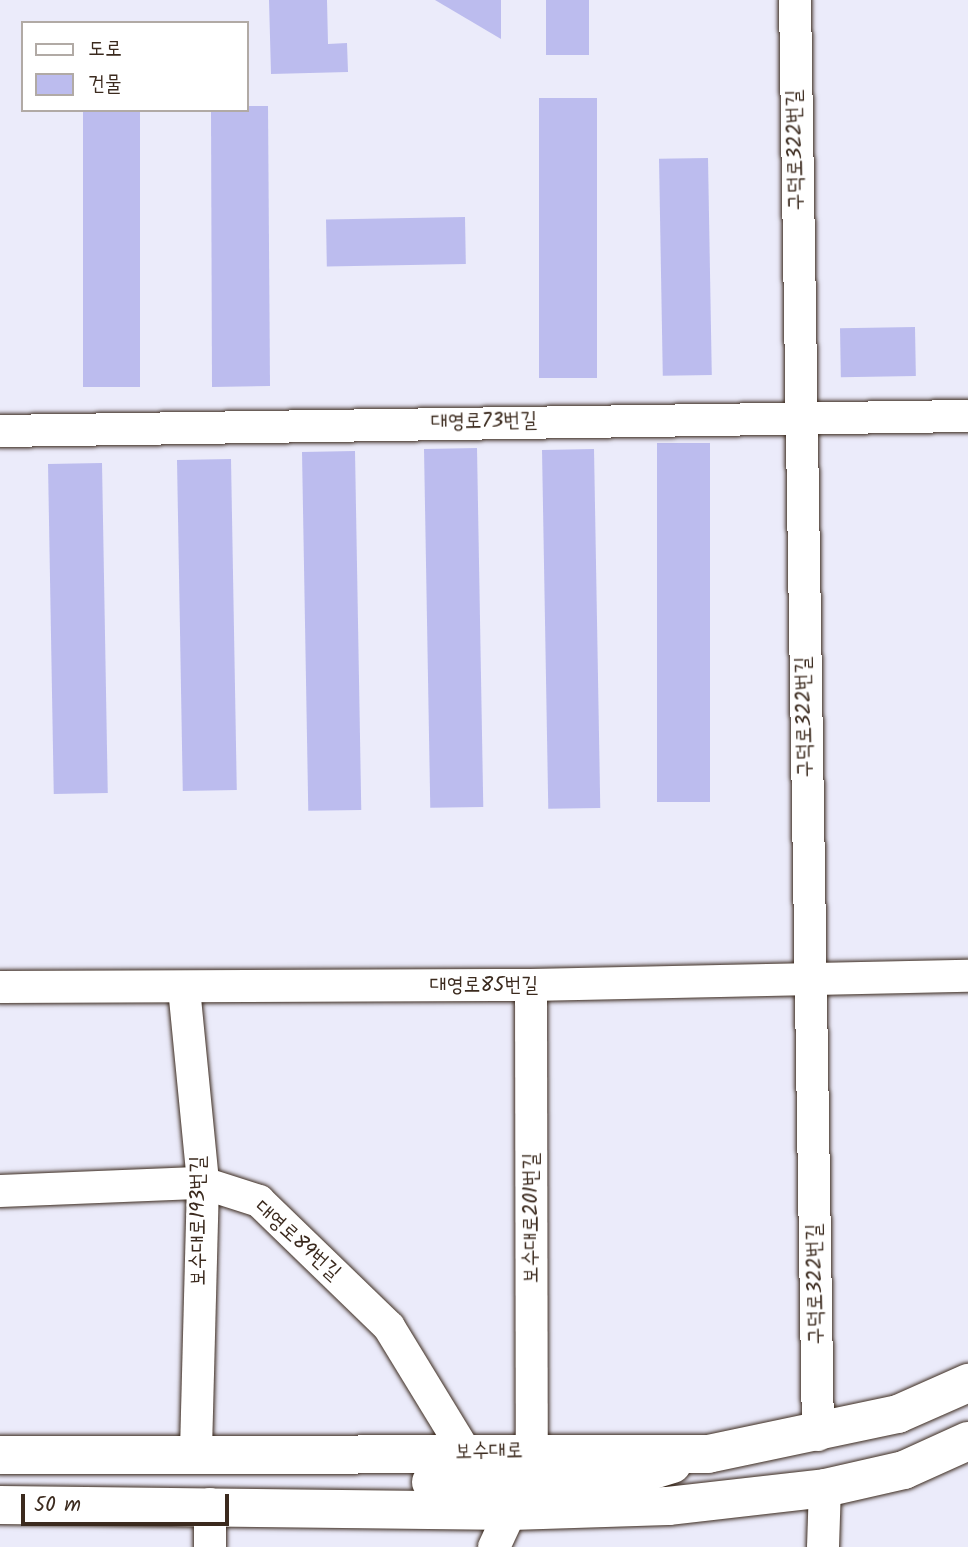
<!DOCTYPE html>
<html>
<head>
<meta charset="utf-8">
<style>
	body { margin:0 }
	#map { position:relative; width:968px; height:1547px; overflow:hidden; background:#ebebfa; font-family:Kalam,"Poor Story",sans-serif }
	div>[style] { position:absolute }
	.building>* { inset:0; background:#bcbcee; transform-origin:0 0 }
	.roads { filter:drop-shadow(0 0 2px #3b2a1e) drop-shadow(0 0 2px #3b2a1e) }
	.street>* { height:32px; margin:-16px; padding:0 16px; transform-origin:16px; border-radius:16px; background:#fff }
	.secondary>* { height:38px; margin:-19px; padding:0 19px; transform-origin:19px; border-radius:19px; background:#fff }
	span { translate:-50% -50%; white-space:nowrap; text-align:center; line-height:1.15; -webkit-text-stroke:5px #fff; paint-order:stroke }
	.street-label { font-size:21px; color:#3b2a1e }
	.legend { position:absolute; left:21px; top:21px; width:228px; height:91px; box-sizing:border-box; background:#fff; border:2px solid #b1aaa5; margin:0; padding:9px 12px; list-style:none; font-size:21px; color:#3b2a1e }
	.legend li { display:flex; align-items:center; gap:14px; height:35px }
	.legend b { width:35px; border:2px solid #b1aaa5 }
	.scale { position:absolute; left:21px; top:1494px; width:208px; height:32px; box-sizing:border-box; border:4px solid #3b2a1e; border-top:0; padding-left:9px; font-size:21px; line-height:24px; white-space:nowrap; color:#3b2a1e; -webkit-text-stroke:5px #fff; paint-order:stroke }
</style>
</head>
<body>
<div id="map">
	<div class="building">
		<div style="clip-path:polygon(269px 0,327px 0,328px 44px,347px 43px,348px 72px,271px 74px)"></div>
		<div style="clip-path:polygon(435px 0,501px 0,501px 39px)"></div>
		<div style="left:546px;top:0;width:43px;height:55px"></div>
		<div style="left:597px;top:98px;width:280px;height:58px;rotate:90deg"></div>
		<div style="clip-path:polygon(247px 106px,268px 106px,270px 386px,212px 387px,211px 110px)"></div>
		<div style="left:83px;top:110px;width:57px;height:277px"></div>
		<div style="left:708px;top:158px;width:217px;height:49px;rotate:89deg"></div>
		<div style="left:465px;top:217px;width:47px;height:139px;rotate:89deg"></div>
		<div style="left:915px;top:327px;width:49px;height:75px;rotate:89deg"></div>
		<div style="left:657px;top:443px;width:53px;height:359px"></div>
		<div style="left:477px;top:448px;width:359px;height:53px;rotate:89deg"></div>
		<div style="left:594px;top:449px;width:359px;height:52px;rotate:89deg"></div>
		<div style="left:355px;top:451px;width:359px;height:53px;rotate:89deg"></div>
		<div style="left:231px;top:459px;width:331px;height:54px;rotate:89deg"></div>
		<div style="left:102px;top:463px;width:330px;height:54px;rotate:89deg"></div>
	</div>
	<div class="roads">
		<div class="street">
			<div style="left:795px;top:0;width:1435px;rotate:89.08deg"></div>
			<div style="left:0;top:431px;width:968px;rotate:-0.89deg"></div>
			<div style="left:531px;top:985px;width:466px;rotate:89.9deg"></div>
			<div style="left:0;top:987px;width:531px;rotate:-0.22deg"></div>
			<div style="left:531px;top:985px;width:437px;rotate:-1.2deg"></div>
			<div style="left:184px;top:988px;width:196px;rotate:84.4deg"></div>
			<div style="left:203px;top:1183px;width:272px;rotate:91.5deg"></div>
			<div style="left:0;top:1191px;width:203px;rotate:-2.3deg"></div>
			<div style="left:203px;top:1183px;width:59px;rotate:17.8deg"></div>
			<div style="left:259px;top:1201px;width:181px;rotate:44.1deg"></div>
			<div style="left:389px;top:1327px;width:148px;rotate:58.6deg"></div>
			<div style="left:210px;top:1504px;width:43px;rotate:90deg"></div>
			<div style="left:494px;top:1547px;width:40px;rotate:-65deg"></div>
			<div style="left:823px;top:1547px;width:59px;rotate:-88.1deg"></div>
		</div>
		<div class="secondary">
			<div style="left:0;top:1455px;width:708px;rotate:-0.08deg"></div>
			<div style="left:708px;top:1454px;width:194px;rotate:-11.9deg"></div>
			<div style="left:898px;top:1414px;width:77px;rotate:-23.9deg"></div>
			<div style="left:431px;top:1482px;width:179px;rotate:0.3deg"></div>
			<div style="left:610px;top:1483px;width:65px;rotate:-17deg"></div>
			<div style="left:0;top:1505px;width:511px;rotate:0.67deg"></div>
			<div style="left:511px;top:1511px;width:157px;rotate:-1.8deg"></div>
			<div style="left:668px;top:1506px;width:158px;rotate:-6.5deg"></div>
			<div style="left:825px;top:1488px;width:81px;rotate:-12.8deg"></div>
			<div style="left:904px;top:1470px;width:70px;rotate:-24.4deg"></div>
		</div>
	</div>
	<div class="street-label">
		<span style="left:796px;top:150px;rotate:-91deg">구덕로322번길</span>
		<span style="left:484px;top:422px;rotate:-1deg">대영로73번길</span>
		<span style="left:805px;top:717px;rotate:-91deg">구덕로322번길</span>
		<span style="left:484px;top:986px">대영로85번길</span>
		<span style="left:532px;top:1218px;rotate:-90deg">보수대로201번길</span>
		<span style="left:199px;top:1221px;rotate:-90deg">보수대로193번길</span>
		<span style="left:297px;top:1241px;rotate:42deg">대영로89번길</span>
		<span style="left:816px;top:1284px;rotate:-91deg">구덕로322번길</span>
		<span style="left:489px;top:1452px;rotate:-1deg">보수대로</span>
	</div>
	<ul class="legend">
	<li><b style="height:9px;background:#fff"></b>도로</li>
	<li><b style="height:19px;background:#bcbcee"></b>건물</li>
	</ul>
	<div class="scale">50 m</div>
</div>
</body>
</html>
